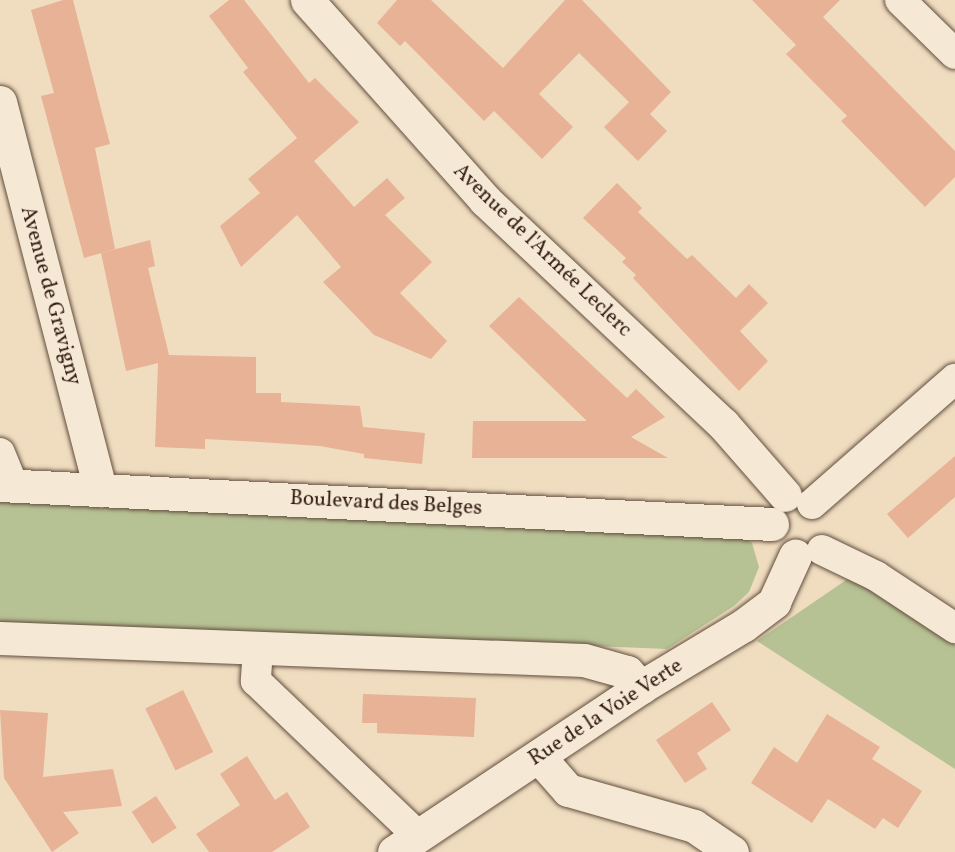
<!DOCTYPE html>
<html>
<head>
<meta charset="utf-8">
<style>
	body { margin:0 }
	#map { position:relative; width:955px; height:852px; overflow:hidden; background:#f0ddc0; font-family:Vollkorn,serif }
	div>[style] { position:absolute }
	.green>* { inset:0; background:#b7c294 }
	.building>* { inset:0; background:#e7b295; transform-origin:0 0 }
	.roads { filter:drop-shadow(0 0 2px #634e3e) drop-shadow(0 0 2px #634e3e) }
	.minor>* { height:30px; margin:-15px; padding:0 15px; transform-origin:15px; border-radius:15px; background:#f5e9d6 }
	.tertiary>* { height:33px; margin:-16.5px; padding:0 16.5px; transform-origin:16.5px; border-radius:16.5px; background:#f5e9d6 }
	span { translate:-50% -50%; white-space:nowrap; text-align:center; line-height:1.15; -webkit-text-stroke:4.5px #f5e9d6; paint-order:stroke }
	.street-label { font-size:21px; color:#341e13 }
</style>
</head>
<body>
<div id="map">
	<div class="green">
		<div style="clip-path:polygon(0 502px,737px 532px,752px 543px,759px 567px,749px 592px,734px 606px,667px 649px,0 622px)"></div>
		<div style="clip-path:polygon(852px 576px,955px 645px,955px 769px,757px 641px)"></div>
	</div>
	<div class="building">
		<div style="clip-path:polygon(63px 0,73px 0,110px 144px,95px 148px,115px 249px,84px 258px,41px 96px,54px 93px,31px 10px)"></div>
		<div style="clip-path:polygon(229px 0,244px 0,309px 83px,315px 78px,359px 122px,314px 161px,354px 207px,387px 178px,405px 198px,385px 215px,432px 262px,400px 293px,447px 341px,431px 359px,374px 335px,323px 282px,341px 267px,297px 215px,241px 267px,220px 226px,260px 193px,248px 179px,297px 138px,243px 72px,248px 68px,209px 16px)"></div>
		<div style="clip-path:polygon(397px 0,431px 0,503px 68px,565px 0,582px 0,671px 92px,650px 114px,667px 131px,638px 161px,604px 127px,629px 102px,579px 53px,539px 94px,573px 127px,542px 159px,494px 111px,484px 121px,405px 41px,400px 46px,377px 23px)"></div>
		<div style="clip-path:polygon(752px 0,840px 0,823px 17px,955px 151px,955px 177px,925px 207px,841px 121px,847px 116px,786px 54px,796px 45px)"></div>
		<div style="clip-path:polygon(617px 183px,642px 208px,638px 212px,687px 259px,692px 255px,736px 298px,749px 284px,768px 303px,740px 331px,768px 361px,739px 391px,633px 278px,636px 275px,622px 262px,626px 258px,583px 218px)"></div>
		<div style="clip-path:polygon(150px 240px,155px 266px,148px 268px,169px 355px,256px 357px,256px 393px,281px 393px,281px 402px,360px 406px,363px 427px,425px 433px,422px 464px,364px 458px,364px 454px,320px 446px,259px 442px,205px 439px,205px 449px,155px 447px,158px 363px,126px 371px,101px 253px)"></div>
		<div style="clip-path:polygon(519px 297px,627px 398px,636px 389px,665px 417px,631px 437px,668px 458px,472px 458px,473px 421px,587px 421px,489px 326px)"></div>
		<div style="clip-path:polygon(955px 456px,955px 497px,908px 538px,887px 514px)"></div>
		<div style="left:183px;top:690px;width:69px;height:42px;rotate:64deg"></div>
		<div style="clip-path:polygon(363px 694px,476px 698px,474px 737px,377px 733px,377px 723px,362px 723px)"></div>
		<div style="clip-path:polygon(712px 702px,731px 730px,697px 753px,707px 769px,685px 783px,656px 740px)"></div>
		<div style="clip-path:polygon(0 710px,48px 713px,43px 777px,113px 769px,122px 806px,63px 812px,79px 833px,52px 852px,4px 778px)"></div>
		<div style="clip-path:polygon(827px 714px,880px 747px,872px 759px,922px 791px,898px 828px,883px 818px,875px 829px,828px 799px,812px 823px,751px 783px,774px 747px,797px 763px)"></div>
		<div style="clip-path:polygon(247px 756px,275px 800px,287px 792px,310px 827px,272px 852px,209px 852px,196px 834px,240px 805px,220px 774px)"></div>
		<div style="left:156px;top:796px;width:38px;height:29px;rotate:57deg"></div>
	</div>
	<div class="roads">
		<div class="minor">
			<div style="left:900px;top:0;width:77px;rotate:44.5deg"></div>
			<div style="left:0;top:453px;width:35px;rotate:68deg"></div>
			<div style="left:812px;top:504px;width:190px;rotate:-41.2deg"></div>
			<div style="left:822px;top:550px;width:60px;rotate:25.7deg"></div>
			<div style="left:876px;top:576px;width:95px;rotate:33.4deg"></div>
			<div style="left:258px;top:649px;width:32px;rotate:94deg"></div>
			<div style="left:256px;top:681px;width:226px;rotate:43.7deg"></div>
		</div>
		<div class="tertiary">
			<div style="left:307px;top:0;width:268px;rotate:48.3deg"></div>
			<div style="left:485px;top:200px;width:327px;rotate:43.3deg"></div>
			<div style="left:723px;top:424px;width:94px;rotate:48.9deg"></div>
			<div style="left:0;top:102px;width:401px;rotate:75.5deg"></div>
			<div style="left:0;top:485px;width:773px;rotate:2.89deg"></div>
			<div style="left:0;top:638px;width:584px;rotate:2.16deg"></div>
			<div style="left:584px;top:660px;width:45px;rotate:15.6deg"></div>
			<div style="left:627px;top:672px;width:21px;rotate:47deg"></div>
			<div style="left:539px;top:757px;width:44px;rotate:48.7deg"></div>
			<div style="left:568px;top:790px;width:131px;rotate:15.9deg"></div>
			<div style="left:694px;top:826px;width:46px;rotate:34.4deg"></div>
			<div style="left:394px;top:852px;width:297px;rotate:-33.7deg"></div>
			<div style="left:641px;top:687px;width:120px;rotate:-31deg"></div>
			<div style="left:744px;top:625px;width:38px;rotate:-37deg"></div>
			<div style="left:774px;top:602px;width:51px;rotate:-65.5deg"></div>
		</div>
	</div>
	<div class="street-label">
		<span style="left:542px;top:251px;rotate:44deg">Avenue de l'Armée Leclerc</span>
		<span style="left:50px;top:296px;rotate:75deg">Avenue de Gravigny</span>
		<span style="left:386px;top:504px;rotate:3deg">Boulevard des Belges</span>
		<span style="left:606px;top:713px;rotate:-33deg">Rue de la Voie Verte</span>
	</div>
</div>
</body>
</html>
